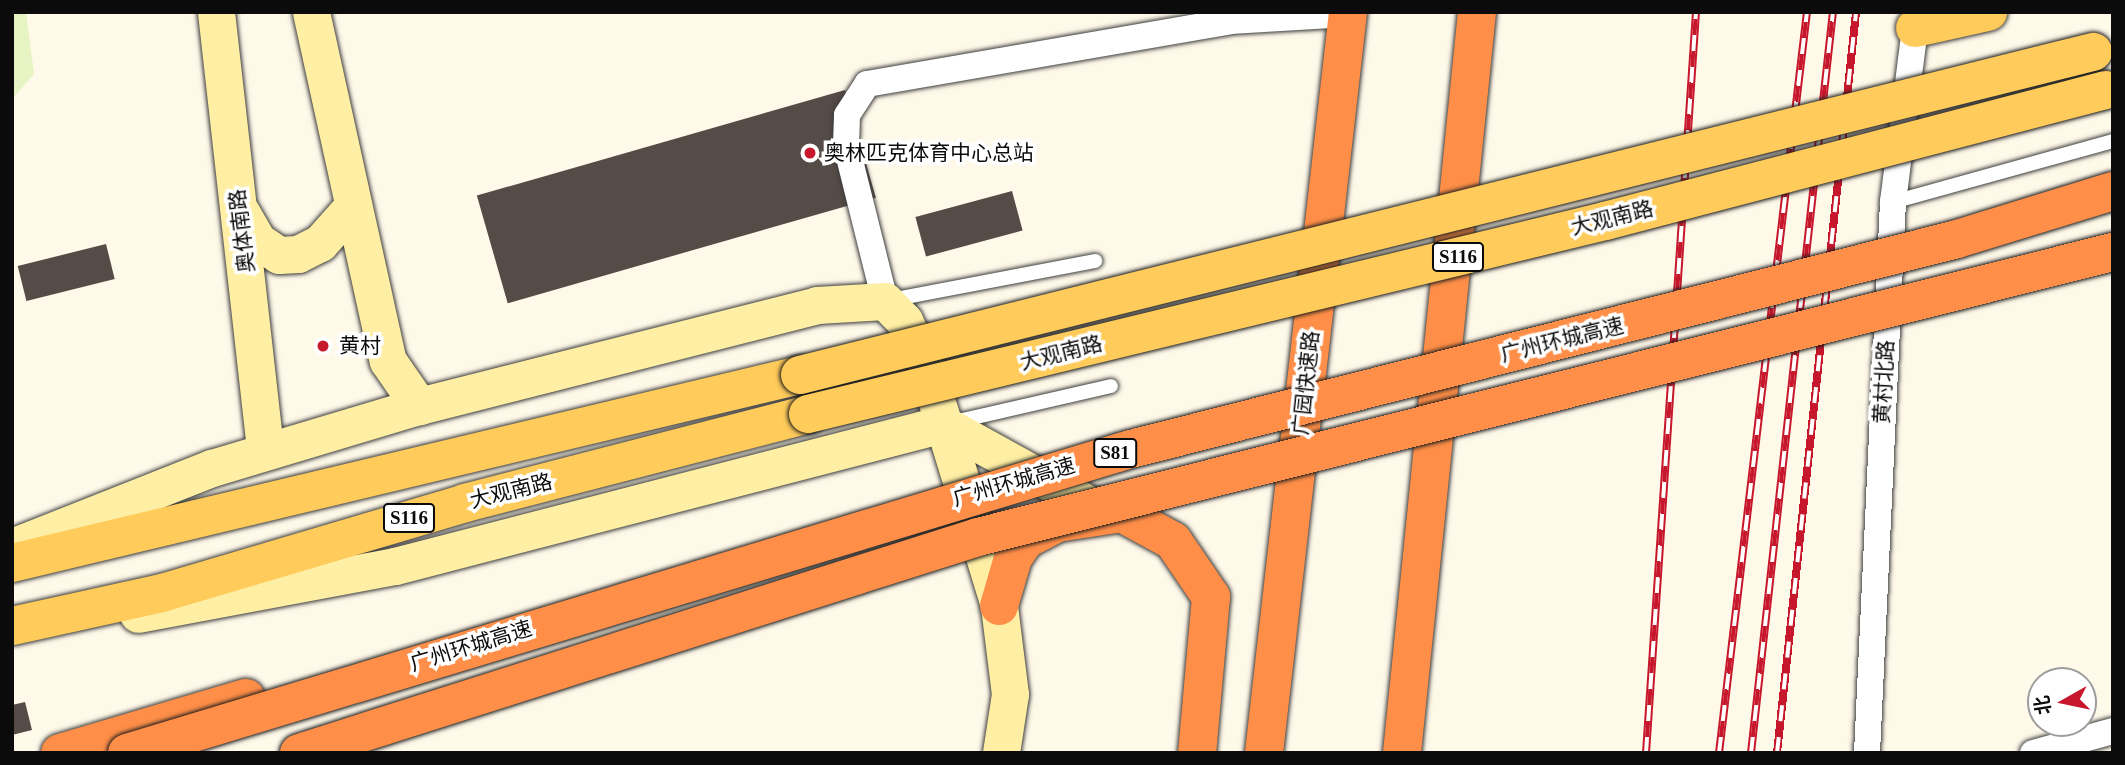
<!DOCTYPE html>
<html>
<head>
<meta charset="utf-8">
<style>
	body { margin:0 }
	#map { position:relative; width:2125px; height:765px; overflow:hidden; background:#fff9ea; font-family:"Times New Roman","Noto Sans SC",serif }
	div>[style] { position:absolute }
	.pitch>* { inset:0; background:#e6f3c3 }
	.building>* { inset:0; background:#554b47; transform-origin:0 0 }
	.roads { filter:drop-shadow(0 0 2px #3e3e3e) drop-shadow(0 0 2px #3e3e3e) }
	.lane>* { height:14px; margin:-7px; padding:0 7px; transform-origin:7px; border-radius:7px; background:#fff }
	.street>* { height:26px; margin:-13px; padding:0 13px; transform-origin:13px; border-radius:13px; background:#fff }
	.secondary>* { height:37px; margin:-18.5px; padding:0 18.5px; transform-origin:18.5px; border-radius:18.5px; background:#ffefa5 }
	.primary>* { height:38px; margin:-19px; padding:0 19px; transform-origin:19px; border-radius:19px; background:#ffcb5a }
	.highway>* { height:38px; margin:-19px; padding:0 19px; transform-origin:19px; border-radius:19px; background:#ff8f48 }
	.rail>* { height:8px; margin-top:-4px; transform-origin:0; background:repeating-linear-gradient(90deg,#fff 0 16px,#c7172c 0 32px); box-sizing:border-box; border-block:2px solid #c7172c }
	.bridges { filter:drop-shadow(0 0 2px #1c1c1c) drop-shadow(0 0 2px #1c1c1c) }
	.primary-bridge>* { height:38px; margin:-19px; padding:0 19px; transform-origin:19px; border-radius:19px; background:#ffcb5a }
	.highway-bridge>* { height:38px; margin:-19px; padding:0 19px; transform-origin:19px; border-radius:19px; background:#ff8f48 }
	.dots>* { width:19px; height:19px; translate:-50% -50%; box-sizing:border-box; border:4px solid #fff; border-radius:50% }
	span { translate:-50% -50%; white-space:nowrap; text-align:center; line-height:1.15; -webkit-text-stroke:7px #fff; paint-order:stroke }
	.shield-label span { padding:2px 5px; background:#fff; border:2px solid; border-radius:5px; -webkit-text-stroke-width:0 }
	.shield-label { font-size:19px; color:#0b0b0b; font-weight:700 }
	.poi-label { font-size:21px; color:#0b0b0b }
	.left { translate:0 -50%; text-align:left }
	.street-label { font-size:21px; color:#0b0b0b }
	.frame { position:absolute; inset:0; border:14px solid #0b0b0b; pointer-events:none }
	.north { position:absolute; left:2027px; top:667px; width:70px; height:70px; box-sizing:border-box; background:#fff; border:2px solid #9d9d9d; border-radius:50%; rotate:261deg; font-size:19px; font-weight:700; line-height:28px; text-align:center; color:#0b0b0b }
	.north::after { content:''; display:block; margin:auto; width:24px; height:32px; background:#c7172c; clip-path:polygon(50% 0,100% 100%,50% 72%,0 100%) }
</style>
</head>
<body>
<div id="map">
	<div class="pitch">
		<div style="clip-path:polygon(12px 12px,26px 12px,34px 74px,12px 99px)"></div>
	</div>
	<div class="building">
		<div style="left:845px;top:90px;width:112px;height:383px;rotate:74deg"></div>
		<div style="left:1012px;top:191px;width:41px;height:100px;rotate:75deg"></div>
		<div style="left:106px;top:244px;width:36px;height:91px;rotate:76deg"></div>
		<div style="clip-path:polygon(25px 702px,32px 730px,12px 735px,12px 705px)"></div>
	</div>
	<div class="roads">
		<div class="lane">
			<div style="left:1893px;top:202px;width:228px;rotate:-15.5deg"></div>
			<div style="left:890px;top:300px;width:209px;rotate:-10.8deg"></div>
			<div style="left:954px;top:422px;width:161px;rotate:-12.9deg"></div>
		</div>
		<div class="street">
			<div style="left:885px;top:301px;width:161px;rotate:-104deg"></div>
			<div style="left:846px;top:145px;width:30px;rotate:-88deg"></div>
			<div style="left:847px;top:115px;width:37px;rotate:-57deg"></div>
			<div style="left:867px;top:84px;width:368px;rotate:-9.8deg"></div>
			<div style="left:1230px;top:21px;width:118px;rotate:-3.4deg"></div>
			<div style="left:1867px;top:753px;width:552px;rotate:-87.3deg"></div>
			<div style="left:1893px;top:202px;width:192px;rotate:-82.8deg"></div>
			<div style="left:2033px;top:753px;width:83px;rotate:-15.4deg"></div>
		</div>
		<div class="secondary">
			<div style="left:216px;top:12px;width:441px;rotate:83.6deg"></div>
			<div style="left:311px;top:12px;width:357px;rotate:77.6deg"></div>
			<div style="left:388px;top:361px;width:55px;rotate:55.4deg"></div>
			<div style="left:241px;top:212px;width:34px;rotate:60deg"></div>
			<div style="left:258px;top:241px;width:25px;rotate:34deg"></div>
			<div style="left:279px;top:255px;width:19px;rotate:-3deg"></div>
			<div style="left:298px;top:254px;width:25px;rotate:-27deg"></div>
			<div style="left:320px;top:243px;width:50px;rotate:-48.3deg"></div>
			<div style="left:12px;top:547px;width:215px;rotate:-21.6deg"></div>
			<div style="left:212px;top:468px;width:216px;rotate:-16.7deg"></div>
			<div style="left:419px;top:406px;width:411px;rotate:-14.2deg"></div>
			<div style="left:817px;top:305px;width:68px;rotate:-3.4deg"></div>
			<div style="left:885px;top:301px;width:28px;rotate:46deg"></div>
			<div style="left:904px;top:321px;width:44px;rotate:62.9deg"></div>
			<div style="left:924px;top:360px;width:257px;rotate:73deg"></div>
			<div style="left:999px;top:606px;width:89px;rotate:82.9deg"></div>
			<div style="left:1010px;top:694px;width:60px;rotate:98.7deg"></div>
			<div style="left:138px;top:614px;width:261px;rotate:-10.6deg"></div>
			<div style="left:395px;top:566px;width:566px;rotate:-14.53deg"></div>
			<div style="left:943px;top:424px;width:183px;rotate:28.8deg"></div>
		</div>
		<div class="primary">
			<div style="left:1915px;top:28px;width:75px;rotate:-12.4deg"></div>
			<div style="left:12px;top:563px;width:810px;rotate:-13.42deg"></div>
			<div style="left:12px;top:626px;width:154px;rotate:-12.4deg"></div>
			<div style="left:162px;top:593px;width:316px;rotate:-16.5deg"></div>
			<div style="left:465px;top:503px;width:354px;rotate:-14.5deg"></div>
		</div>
		<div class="highway">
			<div style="left:999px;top:606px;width:50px;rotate:-73.7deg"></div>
			<div style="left:1013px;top:558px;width:22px;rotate:-56deg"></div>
			<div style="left:1025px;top:540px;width:36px;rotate:-28deg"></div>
			<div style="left:1057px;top:523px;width:66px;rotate:-8.7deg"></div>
			<div style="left:1122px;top:513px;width:58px;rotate:28.8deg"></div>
			<div style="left:1173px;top:541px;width:68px;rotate:55.8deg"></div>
			<div style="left:1211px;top:597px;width:157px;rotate:95.1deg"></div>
			<div style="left:60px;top:753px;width:194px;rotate:-16.5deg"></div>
			<div style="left:1264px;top:753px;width:746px;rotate:-83.53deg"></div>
			<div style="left:1402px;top:753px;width:745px;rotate:-84.22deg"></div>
		</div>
	</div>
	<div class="rail">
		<div style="left:1646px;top:753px;width:743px;rotate:-86.14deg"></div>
		<div style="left:1719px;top:753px;width:746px;rotate:-83.23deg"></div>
		<div style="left:1751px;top:753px;width:746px;rotate:-83.69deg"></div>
		<div style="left:1777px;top:753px;width:745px;rotate:-83.91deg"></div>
	</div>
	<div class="bridges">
		<div class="primary-bridge">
			<div style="left:800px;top:375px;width:1333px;rotate:-14.03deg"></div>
			<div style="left:808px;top:414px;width:820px;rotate:-13.61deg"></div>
			<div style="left:1605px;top:221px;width:518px;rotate:-14.65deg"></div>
		</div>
		<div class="highway-bridge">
			<div style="left:127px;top:753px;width:1049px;rotate:-16.85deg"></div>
			<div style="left:1131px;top:449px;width:852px;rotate:-14.26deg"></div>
			<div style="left:1957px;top:239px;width:163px;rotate:-17.1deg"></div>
			<div style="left:299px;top:753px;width:713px;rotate:-17.65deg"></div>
			<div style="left:978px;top:537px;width:1170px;rotate:-14.1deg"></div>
		</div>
	</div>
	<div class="dots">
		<div style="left:810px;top:153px;background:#c7172c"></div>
		<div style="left:323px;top:346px;background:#c7172c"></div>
	</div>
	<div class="shield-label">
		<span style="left:1458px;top:257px">S116</span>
		<span style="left:1115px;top:453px">S81</span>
		<span style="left:409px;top:518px">S116</span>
	</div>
	<div class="poi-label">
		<span class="left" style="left:824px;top:153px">奥林匹克体育中心总站</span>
		<span class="left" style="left:339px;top:346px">黄村</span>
	</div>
	<div class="street-label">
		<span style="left:1612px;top:218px;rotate:-14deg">大观南路</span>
		<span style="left:242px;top:231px;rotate:-97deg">奥体南路</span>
		<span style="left:1562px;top:340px;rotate:-14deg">广州环城高速</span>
		<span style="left:1061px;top:353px;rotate:-14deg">大观南路</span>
		<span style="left:1884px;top:382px;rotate:-87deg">黄村北路</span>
		<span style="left:1306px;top:383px;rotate:-84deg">广园快速路</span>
		<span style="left:1014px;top:482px;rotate:-16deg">广州环城高速</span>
		<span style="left:511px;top:491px;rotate:-14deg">大观南路</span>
		<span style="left:471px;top:646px;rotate:-17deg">广州环城高速</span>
	</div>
	<div class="frame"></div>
	<div class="north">北</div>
</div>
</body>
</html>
